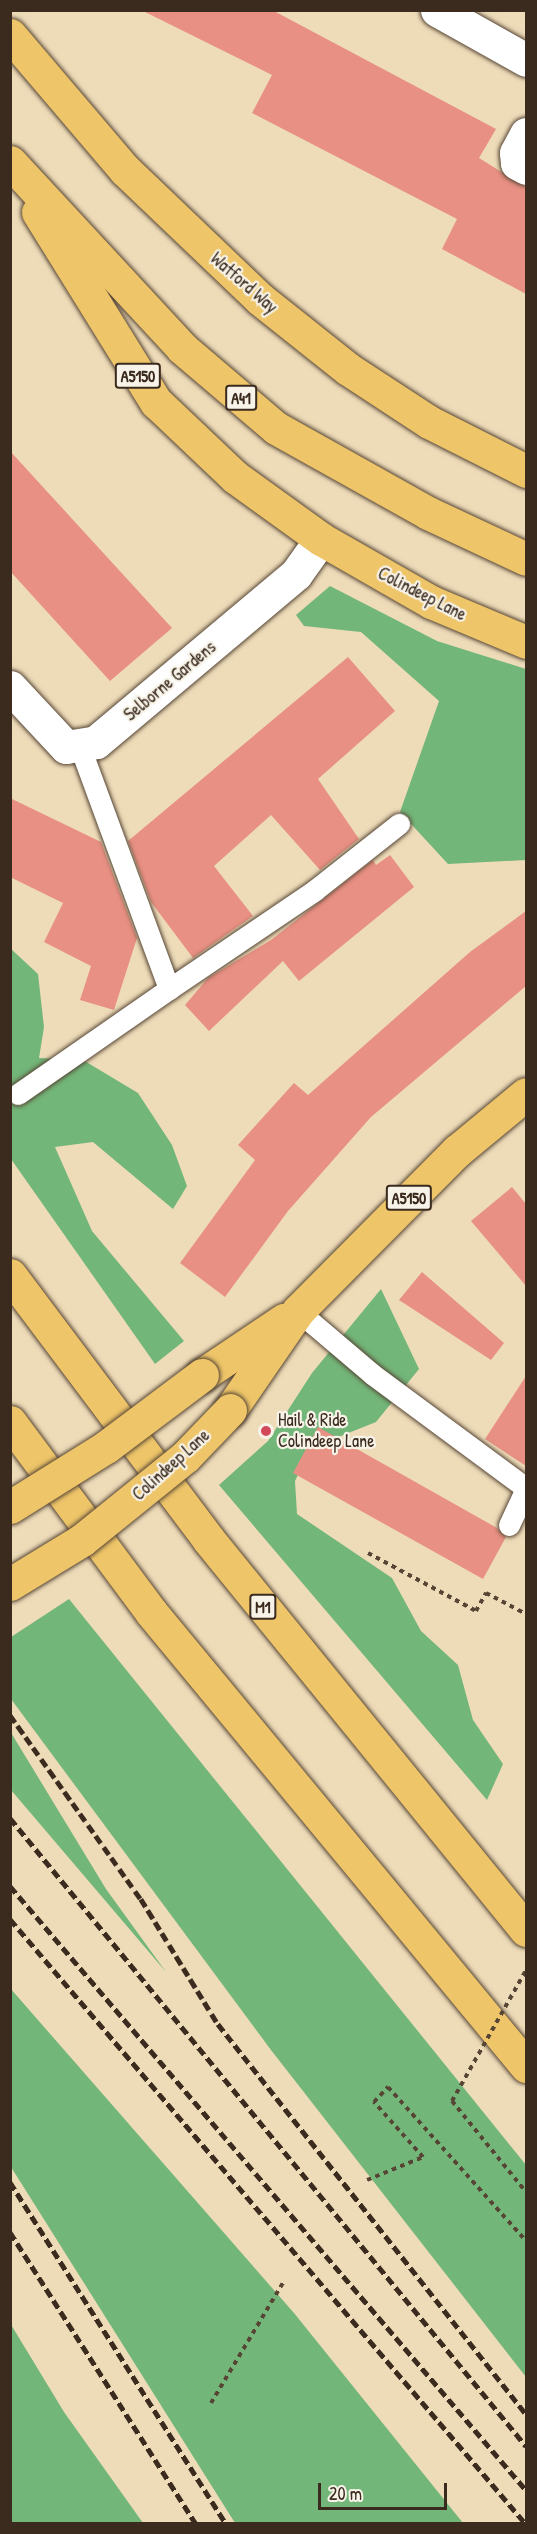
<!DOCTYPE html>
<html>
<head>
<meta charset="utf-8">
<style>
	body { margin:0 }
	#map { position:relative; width:537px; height:2534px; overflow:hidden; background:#eedcb9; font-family:"Patrick Hand",sans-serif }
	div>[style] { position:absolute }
	.forest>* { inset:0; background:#73b679 }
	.building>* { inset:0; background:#e89083 }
	.path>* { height:4px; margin-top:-2px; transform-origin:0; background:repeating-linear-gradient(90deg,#564535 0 4.5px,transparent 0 9px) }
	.roads { filter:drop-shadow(0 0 2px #564535) drop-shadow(0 0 2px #564535) }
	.lane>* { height:21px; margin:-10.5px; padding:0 10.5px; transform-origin:10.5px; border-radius:10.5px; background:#fff }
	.street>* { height:33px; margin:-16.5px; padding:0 16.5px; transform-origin:16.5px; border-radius:16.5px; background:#fff }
	.primary>* { height:33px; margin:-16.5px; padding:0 16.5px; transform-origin:16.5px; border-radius:16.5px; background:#eec569 }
	.highway>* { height:33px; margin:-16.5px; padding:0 16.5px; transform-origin:16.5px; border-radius:16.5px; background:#eec569 }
	.rail>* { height:4.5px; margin-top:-2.25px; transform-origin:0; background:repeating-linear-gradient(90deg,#3b2a1e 0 9px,transparent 0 13.5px) }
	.path-bridge>* { height:4px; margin-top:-2px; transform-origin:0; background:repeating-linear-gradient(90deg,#564535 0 4.5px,transparent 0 9px) }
	.bridges { filter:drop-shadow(0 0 2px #564535) drop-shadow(0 0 2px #564535) }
	.primary-bridge>* { height:33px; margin:-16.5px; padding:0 16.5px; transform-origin:16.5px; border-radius:16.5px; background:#eec569 }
	.dots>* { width:16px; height:16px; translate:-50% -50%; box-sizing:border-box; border:3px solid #f7f3e8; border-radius:50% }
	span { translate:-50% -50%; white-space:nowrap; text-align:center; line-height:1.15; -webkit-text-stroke:4.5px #f7f3e8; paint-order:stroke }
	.shield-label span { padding:2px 4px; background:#f7f3e8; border:2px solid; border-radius:4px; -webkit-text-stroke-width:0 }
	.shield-label { font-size:16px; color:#3b2a1e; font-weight:700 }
	.street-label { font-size:18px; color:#3b2a1e }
	.poi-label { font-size:18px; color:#3b2a1e }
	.left { translate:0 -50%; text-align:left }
	.frame { position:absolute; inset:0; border:12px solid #3b2a1e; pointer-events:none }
	.scale { position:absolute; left:318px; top:2483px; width:129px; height:27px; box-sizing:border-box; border:3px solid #3b2a1e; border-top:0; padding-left:8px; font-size:18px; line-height:21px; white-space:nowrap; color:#3b2a1e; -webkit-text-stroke:4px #f7f3e8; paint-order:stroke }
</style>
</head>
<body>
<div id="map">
	<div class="forest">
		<div style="clip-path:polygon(330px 586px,437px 641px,526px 669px,526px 860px,448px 864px,400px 812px,439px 701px,361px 632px,304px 626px,296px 615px)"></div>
		<div style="clip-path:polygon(10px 948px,38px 974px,44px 1027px,39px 1058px,83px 1060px,138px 1093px,172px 1145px,187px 1186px,173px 1209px,93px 1142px,55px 1147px,92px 1231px,184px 1341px,155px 1364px,11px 1159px)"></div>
		<div style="clip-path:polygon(381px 1289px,419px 1369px,376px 1422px,311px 1448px,295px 1481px,297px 1514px,392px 1578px,421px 1631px,458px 1665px,473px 1720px,503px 1764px,487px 1800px,219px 1485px,268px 1441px,312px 1373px)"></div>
		<div style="clip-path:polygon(69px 1599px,526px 2165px,526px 2377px,271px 2050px,11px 1699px,11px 1637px)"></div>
		<div style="clip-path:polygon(10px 1731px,106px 1889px,166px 1972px,11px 1790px)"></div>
		<div style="clip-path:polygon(10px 1988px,294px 2313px,463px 2523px,235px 2523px,11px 2167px)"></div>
		<div style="clip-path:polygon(10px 2323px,64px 2412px,143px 2523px,11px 2523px)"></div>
	</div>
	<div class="building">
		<div style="clip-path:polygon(141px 10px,272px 10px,496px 129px,479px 158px,526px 187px,526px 294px,442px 249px,457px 219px,252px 113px,272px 75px)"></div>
		<div style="clip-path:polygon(10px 451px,172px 628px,110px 681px,10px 571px)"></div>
		<div style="clip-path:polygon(348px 657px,395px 711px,318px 779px,359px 839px,320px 870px,271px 815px,214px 866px,253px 916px,193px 958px,151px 902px,128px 841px)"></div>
		<div style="clip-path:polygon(10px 798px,101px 842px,137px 938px,114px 1010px,80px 1000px,91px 966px,44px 942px,63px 903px,10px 877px)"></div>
		<div style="clip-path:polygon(390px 855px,414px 887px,299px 981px,283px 961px,209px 1031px,185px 1005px,208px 978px,271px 940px,373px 860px,376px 865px)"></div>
		<div style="clip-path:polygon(526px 911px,526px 986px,371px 1117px,288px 1211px,225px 1297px,180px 1263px,255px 1160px,238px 1145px,294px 1083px,308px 1095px,470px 952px)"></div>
		<div style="clip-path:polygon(512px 1187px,526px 1204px,526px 1286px,471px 1221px)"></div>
		<div style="clip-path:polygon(422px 1272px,504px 1343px,491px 1360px,399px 1300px)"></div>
		<div style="clip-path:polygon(526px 1376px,526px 1466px,485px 1439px)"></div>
		<div style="clip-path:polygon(318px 1427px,497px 1528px,506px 1537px,483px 1579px,293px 1473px)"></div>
	</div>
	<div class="path">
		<div style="left:368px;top:1553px;width:123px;rotate:28.2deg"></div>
		<div style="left:476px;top:1611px;width:21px;rotate:-61deg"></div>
		<div style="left:486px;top:1593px;width:45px;rotate:27.7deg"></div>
		<div style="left:452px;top:2101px;width:117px;rotate:50.9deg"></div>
		<div style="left:367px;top:2180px;width:61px;rotate:-22.3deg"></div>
		<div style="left:423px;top:2157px;width:74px;rotate:-131.7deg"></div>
		<div style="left:374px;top:2102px;width:21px;rotate:-47deg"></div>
		<div style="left:388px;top:2087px;width:207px;rotate:48.1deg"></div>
		<div style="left:211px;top:2403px;width:142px;rotate:-59.1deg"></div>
	</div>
	<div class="roads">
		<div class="lane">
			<div style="left:80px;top:747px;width:258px;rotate:69.8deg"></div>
			<div style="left:169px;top:989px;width:176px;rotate:-34.1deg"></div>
			<div style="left:315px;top:890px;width:107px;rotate:-38.2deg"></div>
			<div style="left:18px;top:1094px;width:184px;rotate:-34.8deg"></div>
			<div style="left:298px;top:1311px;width:97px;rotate:40.4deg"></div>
			<div style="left:372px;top:1374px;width:192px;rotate:36.5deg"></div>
			<div style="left:509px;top:1525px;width:40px;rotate:-65deg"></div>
		</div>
		<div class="street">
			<div style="left:437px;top:10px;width:102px;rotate:29.3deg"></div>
			<div style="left:526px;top:134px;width:21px;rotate:118deg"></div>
			<div style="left:516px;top:153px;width:10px;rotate:84deg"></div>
			<div style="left:517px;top:163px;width:10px;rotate:29deg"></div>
			<div style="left:10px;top:687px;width:82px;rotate:47deg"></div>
			<div style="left:66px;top:747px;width:30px;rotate:-9deg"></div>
			<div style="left:96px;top:742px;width:261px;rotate:-40deg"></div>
			<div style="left:296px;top:574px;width:43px;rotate:-54.5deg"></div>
		</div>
		<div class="primary">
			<div style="left:321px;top:539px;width:127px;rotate:29.8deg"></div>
			<div style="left:431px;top:602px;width:103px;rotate:22.8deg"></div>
			<div style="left:202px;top:1375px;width:99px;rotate:-33.9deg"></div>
			<div style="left:230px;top:1410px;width:120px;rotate:-55.5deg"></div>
			<div style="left:298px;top:1311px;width:226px;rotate:-45.2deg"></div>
			<div style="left:457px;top:1151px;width:89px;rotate:-39.6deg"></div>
		</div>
		<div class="highway">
			<div style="left:10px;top:35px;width:177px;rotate:49.6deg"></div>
			<div style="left:125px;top:170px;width:187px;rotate:43.7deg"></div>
			<div style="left:260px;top:299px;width:112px;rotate:38.5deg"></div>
			<div style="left:348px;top:369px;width:97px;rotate:33.2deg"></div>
			<div style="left:429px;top:422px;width:109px;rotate:26.8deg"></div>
			<div style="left:10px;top:162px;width:253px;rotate:47.2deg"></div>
			<div style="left:182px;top:348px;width:123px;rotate:40.4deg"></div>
			<div style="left:276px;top:428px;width:174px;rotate:29.2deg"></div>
			<div style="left:428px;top:513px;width:108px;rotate:25.1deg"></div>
			<div style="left:38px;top:212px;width:224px;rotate:58.2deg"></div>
			<div style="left:156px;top:402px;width:109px;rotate:43.5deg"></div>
			<div style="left:235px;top:477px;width:106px;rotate:35.8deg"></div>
			<div style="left:10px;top:1275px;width:330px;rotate:53.1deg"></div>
			<div style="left:208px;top:1539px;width:504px;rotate:50.88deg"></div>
			<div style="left:10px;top:1422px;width:237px;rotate:53.4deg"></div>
			<div style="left:151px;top:1612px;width:589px;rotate:50.44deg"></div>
		</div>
	</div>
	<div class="rail">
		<div style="left:10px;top:1715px;width:226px;rotate:54.6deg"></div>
		<div style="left:141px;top:1899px;width:147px;rotate:58.4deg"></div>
		<div style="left:218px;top:2024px;width:497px;rotate:51.7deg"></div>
		<div style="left:10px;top:1818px;width:813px;rotate:50.59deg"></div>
		<div style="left:10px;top:1886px;width:794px;rotate:49.49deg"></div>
		<div style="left:10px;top:1919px;width:795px;rotate:49.54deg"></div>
		<div style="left:10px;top:2182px;width:404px;rotate:57.7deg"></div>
		<div style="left:10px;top:2232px;width:346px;rotate:57.5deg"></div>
	</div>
	<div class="path-bridge">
		<div style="left:452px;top:2101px;width:150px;rotate:-60.5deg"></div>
	</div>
	<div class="bridges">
		<div class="primary-bridge">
			<div style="left:10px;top:1507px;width:113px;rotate:-32deg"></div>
			<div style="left:106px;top:1447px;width:120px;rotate:-36.9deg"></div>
			<div style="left:10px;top:1584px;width:84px;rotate:-31.4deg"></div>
			<div style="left:82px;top:1540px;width:132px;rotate:-38.9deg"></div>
			<div style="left:185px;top:1457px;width:65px;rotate:-46.2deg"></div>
		</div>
	</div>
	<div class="dots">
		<div style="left:266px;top:1431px;background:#d1495b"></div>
	</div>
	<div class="shield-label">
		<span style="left:138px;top:376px">A5150</span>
		<span style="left:241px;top:398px">A41</span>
		<span style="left:409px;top:1198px">A5150</span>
		<span style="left:263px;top:1607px">M1</span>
	</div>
	<div class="street-label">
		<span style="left:244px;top:283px;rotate:41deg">Watford Way</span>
		<span style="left:422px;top:594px;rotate:27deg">Colindeep Lane</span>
		<span style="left:170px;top:681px;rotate:-40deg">Selborne Gardens</span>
		<span style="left:171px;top:1465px;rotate:-42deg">Colindeep Lane</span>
	</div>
	<div class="poi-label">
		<span class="left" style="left:278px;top:1431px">Hail &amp; Ride<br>Colindeep Lane</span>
	</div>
	<div class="frame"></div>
	<div class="scale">20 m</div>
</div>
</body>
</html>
